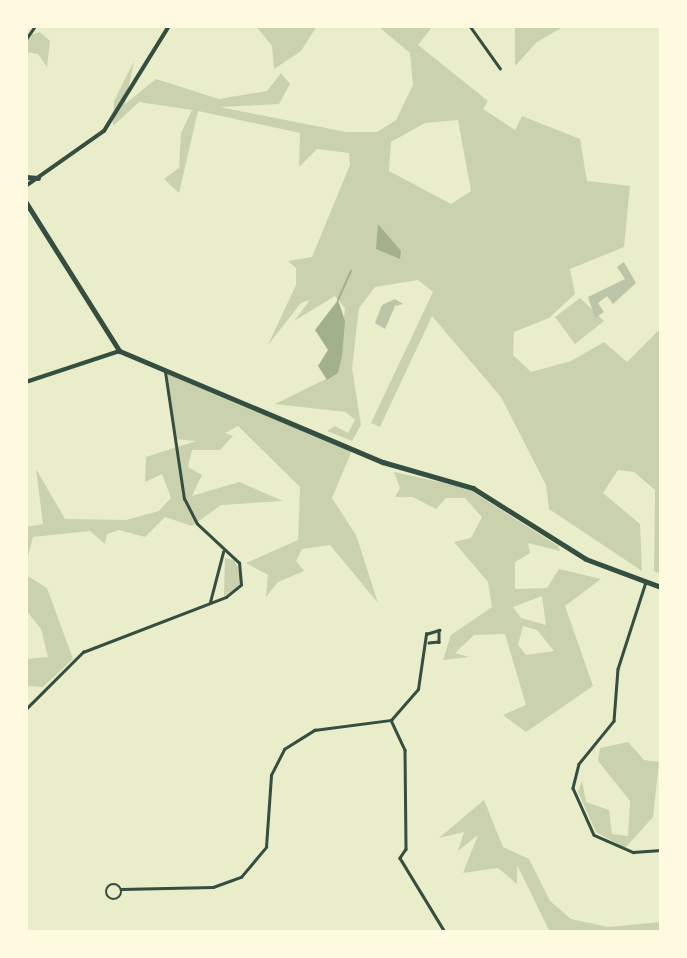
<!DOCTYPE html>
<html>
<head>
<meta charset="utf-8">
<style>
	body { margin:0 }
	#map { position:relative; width:687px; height:958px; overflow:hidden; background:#e9edc9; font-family:"Work Sans",sans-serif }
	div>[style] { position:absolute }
	.green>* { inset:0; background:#cad2ad }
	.water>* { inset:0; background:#a3b18a }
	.stream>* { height:2px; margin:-1px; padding:0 1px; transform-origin:1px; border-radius:1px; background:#a3b18a }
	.building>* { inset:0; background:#bcc5a7 }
	.minor>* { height:2.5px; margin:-1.25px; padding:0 1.25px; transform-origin:1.25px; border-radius:1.25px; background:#344e41 }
	.minor>.ring { margin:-1.25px; padding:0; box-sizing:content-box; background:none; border:2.5px solid #344e41; border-radius:50% }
	.tertiary>* { height:3.5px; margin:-1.75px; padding:0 1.75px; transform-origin:1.75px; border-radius:1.75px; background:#344e41 }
	.secondary>* { height:3.5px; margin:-1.75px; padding:0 1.75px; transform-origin:1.75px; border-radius:1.75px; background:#344e41 }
	.primary>* { height:4.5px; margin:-2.25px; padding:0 2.25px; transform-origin:2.25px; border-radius:2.25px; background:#344e41 }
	span { translate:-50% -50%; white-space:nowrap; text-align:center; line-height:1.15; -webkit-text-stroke:6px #fefae0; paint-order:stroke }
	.frame { position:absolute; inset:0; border:28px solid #fefae0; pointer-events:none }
</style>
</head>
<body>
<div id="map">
	<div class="green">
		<div style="clip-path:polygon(256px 26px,317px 26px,301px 51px,274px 69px,272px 46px)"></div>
		<div style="clip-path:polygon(evenodd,378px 26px,433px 26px,418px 45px,488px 101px,483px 109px,515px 130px,522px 116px,580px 139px,587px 181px,630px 186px,624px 247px,570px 269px,575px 294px,549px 318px,514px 332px,513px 355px,531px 372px,571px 361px,604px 342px,627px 362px,661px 328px,661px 574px,654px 571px,655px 490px,634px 472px,618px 470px,603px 493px,640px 524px,642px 571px,549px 509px,546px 485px,501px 397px,432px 316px,380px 427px,371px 423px,433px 292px,418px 280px,375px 287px,359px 308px,352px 368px,361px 425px,352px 441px,327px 431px,335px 426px,348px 433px,355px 420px,346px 412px,275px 404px,338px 373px,345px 308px,335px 296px,294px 321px,310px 300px,301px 303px,268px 345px,296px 285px,296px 268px,288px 261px,312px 257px,350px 165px,349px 153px,317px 149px,299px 167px,300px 133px,198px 111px,179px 193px,164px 179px,179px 168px,181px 133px,192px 110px,139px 102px,113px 126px,114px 101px,134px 61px,125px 104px,156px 79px,219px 99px,267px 91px,281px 73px,290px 84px,279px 104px,220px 107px,346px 132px,377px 132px,396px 120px,413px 85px,410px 53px,378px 26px,458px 120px,471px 191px,451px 204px,389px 171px,391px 142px,425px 123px,458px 120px)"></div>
		<div style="clip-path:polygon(515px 26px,565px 26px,537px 42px,515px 66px)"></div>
		<div style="clip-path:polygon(40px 32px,50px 41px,47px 67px,38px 54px,26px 52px,26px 36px)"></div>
		<div style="clip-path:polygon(580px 298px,604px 321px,575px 344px,555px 317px)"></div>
		<div style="clip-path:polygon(165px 372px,353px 448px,332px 498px,356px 535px,378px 603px,330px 545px,302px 549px,296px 561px,304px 571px,278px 582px,266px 597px,268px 575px,246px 563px,298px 540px,300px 487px,238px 426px,225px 433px,233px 436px,220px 450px,192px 450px,188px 467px,202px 475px,192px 496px,239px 482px,283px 501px,221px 505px,192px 526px,165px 517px,145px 537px,119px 530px,107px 534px,105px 544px,90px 531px,33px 537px,26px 564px,26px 527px,43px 524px,36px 469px,65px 519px,126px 520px,159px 511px,171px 498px,162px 474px,145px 482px,146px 457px,196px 441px,174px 439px)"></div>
		<div style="clip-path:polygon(evenodd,394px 472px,467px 488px,558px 546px,560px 551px,528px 543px,530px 553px,515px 562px,515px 589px,547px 588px,559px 569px,601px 579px,565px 606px,593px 686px,526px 732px,503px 715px,526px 705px,505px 634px,474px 635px,455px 653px,469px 657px,443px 660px,451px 635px,492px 607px,488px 582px,454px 542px,471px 538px,482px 517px,465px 498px,446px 498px,436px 509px,413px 497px,395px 497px,400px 488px,394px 472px,542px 596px,546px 625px,521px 618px,513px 607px,542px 596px,394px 472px,523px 626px,537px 630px,554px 651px,526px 655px,518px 645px,523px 626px)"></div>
		<div style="clip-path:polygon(225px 558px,234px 560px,242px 575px,239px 587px,224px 596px)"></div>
		<div style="clip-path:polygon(26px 575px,47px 588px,73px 659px,43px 687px,26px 686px,26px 659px,48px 657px,41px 629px,26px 610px)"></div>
		<div style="clip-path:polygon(628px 742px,644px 760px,659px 762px,653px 817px,625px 848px,596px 832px,578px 792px,582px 781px,586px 802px,609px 810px,612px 834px,628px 836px,630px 801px,598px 761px,600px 748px)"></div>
		<div style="clip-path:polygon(484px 800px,503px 847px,529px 859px,550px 901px,571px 919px,608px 927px,661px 922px,661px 932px,550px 932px,517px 865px,517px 884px,498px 868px,463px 873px,478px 835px,458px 851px,464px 832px,439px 838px)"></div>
	</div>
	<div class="water">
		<div style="clip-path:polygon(378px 224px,401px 251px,400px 259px,376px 249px)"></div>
		<div style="clip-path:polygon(338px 300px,345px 321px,342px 356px,338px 373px,327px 380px,318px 366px,328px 350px,315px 330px)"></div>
	</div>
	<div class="stream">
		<div style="left:338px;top:300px;width:32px;rotate:-66deg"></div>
	</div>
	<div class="building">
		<div style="clip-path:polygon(624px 262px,636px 283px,613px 304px,607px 296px,598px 303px,604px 312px,595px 318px,588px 297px,625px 279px,617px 267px)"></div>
		<div style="clip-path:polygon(395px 299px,403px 304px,395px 306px,385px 329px,375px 323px,382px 305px)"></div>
	</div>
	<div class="minor">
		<div style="left:470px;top:26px;width:52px;rotate:54.5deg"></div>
		<div style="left:26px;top:39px;width:16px;rotate:-55deg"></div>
		<div style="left:646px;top:582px;width:91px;rotate:107.8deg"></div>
		<div style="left:618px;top:669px;width:52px;rotate:94.4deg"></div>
		<div style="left:614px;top:721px;width:55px;rotate:129.1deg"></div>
		<div style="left:579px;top:764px;width:25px;rotate:104deg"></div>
		<div style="left:573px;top:788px;width:51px;rotate:65.9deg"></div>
		<div style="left:594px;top:835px;width:43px;rotate:23.6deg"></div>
		<div style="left:633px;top:852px;width:28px;rotate:-4deg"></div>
		<div style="left:210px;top:602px;width:52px;rotate:-75.4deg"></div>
		<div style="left:26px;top:709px;width:81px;rotate:-45deg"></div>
		<div style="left:83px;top:652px;width:153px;rotate:-21deg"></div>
		<div style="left:226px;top:597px;width:19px;rotate:-39deg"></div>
		<div style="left:241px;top:585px;width:22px;rotate:-95deg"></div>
		<div style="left:239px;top:563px;width:57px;rotate:-137.1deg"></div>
		<div style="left:197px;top:524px;width:28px;rotate:-117deg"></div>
		<div style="left:184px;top:499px;width:128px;rotate:-98.5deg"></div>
		<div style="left:391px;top:720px;width:33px;rotate:65deg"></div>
		<div style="left:405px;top:750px;width:99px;rotate:89.4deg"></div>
		<div style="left:406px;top:849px;width:11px;rotate:124deg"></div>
		<div style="left:400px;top:858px;width:87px;rotate:58.7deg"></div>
		<div class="ring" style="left:106px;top:884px;width:13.5px;height:13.5px"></div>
		<div style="left:121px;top:889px;width:92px;rotate:-1.2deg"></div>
		<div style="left:213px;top:887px;width:30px;rotate:-20deg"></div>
		<div style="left:241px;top:877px;width:39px;rotate:-50deg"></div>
		<div style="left:266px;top:847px;width:72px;rotate:-86deg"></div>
		<div style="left:271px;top:775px;width:29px;rotate:-63deg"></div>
		<div style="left:284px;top:749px;width:36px;rotate:-32deg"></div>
		<div style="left:314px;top:730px;width:78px;rotate:-7.4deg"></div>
		<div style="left:391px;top:720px;width:41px;rotate:-48.9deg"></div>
		<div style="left:418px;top:689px;width:56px;rotate:-81.7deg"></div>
		<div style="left:426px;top:634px;width:14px;rotate:-17deg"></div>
		<div style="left:439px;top:630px;width:12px;rotate:90deg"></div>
		<div style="left:439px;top:642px;width:10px;rotate:174deg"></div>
	</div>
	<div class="tertiary">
		<div style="left:26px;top:382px;width:99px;rotate:-18.3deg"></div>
	</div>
	<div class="secondary">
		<div style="left:26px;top:186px;width:95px;rotate:-35.2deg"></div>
		<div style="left:104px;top:131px;width:123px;rotate:-58.2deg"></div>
	</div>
	<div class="primary">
		<div style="left:26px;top:177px;width:12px;rotate:5deg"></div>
		<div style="left:26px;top:202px;width:176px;rotate:57.8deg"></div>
		<div style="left:120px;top:351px;width:285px;rotate:22.9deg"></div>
		<div style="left:383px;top:462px;width:94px;rotate:16.1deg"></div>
		<div style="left:473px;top:488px;width:133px;rotate:32.1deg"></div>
		<div style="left:586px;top:559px;width:80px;rotate:20.5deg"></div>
	</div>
	<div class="frame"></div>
</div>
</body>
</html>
